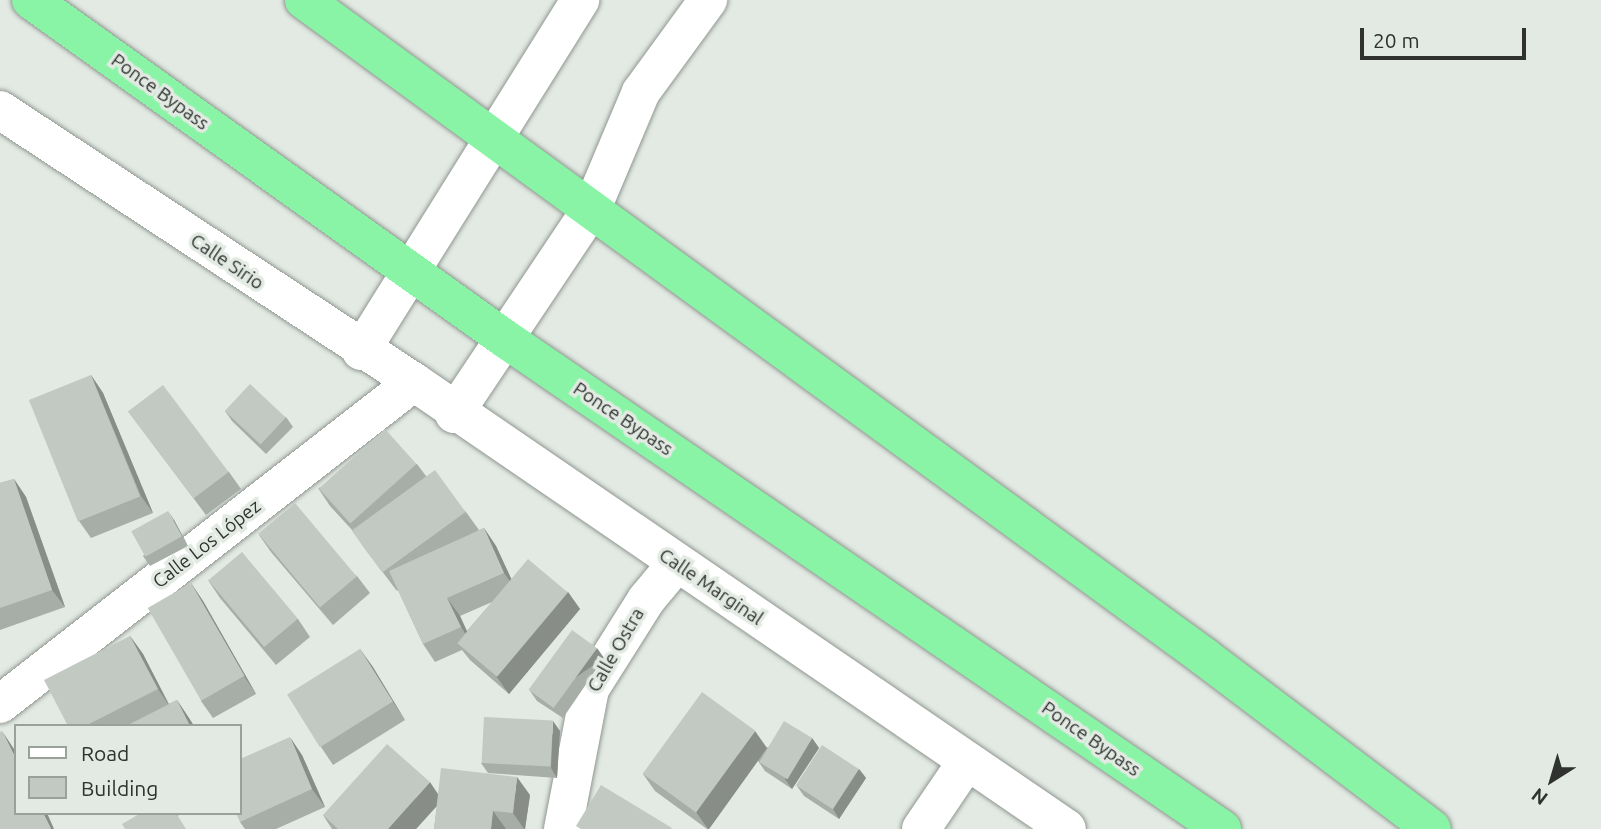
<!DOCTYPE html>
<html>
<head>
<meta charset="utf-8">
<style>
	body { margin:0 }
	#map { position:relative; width:1601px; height:829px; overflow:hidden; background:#e2eae3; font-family:Ubuntu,sans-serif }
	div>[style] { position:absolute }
	.roads { filter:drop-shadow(0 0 2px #909691) drop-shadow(0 0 2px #909691) }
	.minor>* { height:38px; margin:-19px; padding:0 19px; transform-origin:19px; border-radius:19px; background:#fff }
	.trunk>* { height:38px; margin:-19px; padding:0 19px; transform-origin:19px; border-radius:19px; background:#8af4a6 }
	.wall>* { inset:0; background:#a7ada7 }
	.shaded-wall>* { inset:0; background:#888d88; transform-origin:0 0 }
	.building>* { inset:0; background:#c2c9c2; transform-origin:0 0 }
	span { translate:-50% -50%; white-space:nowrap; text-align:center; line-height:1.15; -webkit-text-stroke:7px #e2eae3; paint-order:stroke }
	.street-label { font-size:19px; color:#2f322f }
	.legend { position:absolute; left:14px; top:724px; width:228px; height:91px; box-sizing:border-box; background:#e2eae3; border:2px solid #9aa09b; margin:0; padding:9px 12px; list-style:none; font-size:21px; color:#2f322f }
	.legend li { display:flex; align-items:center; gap:14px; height:35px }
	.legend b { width:35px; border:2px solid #9aa09b }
	.north { position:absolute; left:1517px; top:745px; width:70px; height:70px; -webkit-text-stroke:5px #e2eae3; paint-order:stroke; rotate:217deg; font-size:19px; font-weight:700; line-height:28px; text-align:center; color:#2f322f }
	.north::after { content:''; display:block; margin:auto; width:24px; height:32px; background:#2f322f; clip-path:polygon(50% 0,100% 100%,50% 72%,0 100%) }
	.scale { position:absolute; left:1360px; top:28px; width:166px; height:32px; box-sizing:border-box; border:4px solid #2f322f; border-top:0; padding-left:9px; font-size:21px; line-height:24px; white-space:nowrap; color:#2f322f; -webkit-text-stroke:5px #e2eae3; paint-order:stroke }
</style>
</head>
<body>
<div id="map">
	<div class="roads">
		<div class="minor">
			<div style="left:0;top:110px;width:495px;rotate:33.3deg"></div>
			<div style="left:414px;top:382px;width:791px;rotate:34.39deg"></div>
			<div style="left:361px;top:351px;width:414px;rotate:-58deg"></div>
			<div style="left:454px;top:414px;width:248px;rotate:-56.2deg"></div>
			<div style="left:592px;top:208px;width:126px;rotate:-67.1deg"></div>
			<div style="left:641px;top:92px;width:114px;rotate:-53.9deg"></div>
			<div style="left:0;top:704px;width:524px;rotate:-37.87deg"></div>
			<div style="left:563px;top:829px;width:143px;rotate:-79.1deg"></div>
			<div style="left:590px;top:689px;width:105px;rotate:-57.8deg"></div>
			<div style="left:646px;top:600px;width:47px;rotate:-50.2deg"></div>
			<div style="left:921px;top:829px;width:82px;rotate:-55.9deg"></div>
		</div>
		<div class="trunk">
			<div style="left:31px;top:0;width:581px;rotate:35.55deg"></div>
			<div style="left:504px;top:338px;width:870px;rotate:34.37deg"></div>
			<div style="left:304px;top:0;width:1116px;rotate:36.11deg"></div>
			<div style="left:1206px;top:658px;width:283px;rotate:37.1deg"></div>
		</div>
	</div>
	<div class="wall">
		<div style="clip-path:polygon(91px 375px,103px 393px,153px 513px,91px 538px,79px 521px)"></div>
		<div style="clip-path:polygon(128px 411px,229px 472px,241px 489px,206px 515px)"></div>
		<div style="clip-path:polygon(225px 411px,286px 417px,293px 427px,266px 454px,232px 421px)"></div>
		<div style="clip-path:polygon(evenodd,417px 464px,426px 476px,466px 512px,479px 530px,475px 532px,484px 528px,496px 546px,511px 579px,568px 592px,580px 609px,509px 694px,470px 660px,462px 650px,435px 662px,423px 644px,398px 590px,397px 591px,365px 549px,353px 531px,330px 506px,318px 488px,417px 464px,492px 602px,467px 631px,460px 616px,492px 602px)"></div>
		<div style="clip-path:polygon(14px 479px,26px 497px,65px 607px,0 630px,0 483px)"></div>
		<div style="clip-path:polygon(174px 520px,188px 546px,150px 566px,143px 556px)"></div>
		<div style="clip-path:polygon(259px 535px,357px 576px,370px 593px,333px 625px,271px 552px)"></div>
		<div style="clip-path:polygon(208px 580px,298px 619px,310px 637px,276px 665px,220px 598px)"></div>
		<div style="clip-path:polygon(191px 583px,203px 601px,256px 694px,213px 718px,201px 701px)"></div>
		<div style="clip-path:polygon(130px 636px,143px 654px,169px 704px,177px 700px,194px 726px,68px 726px)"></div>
		<div style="clip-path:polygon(360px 649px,405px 720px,333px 765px,321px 747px)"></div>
		<div style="clip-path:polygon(604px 658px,563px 718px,537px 701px,530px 691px)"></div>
		<div style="clip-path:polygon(560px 731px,557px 778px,488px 773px,481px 763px)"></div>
		<div style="clip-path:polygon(812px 738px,819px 748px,792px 789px,765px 771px,758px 761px,709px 829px,707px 829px,655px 791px,643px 774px)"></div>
		<div style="clip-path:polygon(302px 755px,325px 807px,276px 829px,245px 829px,240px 822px)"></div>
		<div style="clip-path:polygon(859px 769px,866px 778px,839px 819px,804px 796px,797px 786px)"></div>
		<div style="clip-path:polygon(438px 794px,530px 795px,525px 829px,434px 829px,437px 806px,416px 829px,332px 829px,323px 815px)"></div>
	</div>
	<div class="shaded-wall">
		<div style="clip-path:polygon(91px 375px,103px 393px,153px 513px,141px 496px)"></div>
		<div style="clip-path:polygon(14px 479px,26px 497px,65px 607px,52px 590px)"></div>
		<div style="clip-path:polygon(168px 511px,174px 520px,188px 546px,182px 536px)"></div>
		<div style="clip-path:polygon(484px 528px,496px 546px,517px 591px,504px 573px)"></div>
		<div style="clip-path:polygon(191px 583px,203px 601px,256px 694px,244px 676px)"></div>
		<div style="clip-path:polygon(568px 592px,580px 609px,509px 694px,496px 676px)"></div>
		<div style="clip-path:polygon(447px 598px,460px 616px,473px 645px,461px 627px)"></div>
		<div style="clip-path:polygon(130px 636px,143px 654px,170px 707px,158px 689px)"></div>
		<div style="left:597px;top:648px;width:12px;height:73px;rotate:55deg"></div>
		<div style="clip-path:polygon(360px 649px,373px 667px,405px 720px,393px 702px)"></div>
		<div style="clip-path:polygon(177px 700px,189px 718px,194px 726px,190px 726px)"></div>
		<div style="clip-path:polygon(553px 721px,560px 731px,557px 778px,551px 768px)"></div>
		<div style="clip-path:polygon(2px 731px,16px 752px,16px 759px)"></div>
		<div style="clip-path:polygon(755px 731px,767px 748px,709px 829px,708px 829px,696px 812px)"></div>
		<div style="clip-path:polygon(290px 737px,302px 755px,325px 807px,312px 789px)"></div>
		<div style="clip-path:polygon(812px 738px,819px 748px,792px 789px,785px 779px)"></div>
		<div style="clip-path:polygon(859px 769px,866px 778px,839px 819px,833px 809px)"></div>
		<div style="clip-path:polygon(517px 777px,530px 795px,525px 829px,524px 829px,513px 813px)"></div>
		<div style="clip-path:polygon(430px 782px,442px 800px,416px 829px,388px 829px)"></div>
		<div style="clip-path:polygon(493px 811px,506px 829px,491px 829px)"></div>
		<div style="clip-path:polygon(43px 813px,47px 813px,54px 829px,51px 829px)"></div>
		<div style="left:176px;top:813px;width:2px;height:19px"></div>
	</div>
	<div class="building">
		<div style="left:91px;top:375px;width:131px;height:67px;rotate:68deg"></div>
		<div style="left:250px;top:384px;width:49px;height:37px;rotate:43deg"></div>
		<div style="left:163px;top:385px;width:109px;height:44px;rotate:53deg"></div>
		<div style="left:385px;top:429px;width:47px;height:89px;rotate:48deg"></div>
		<div style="left:435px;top:470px;width:52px;height:103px;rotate:54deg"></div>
		<div style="clip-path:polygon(14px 479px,52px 590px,0 608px,0 483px)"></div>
		<div style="left:295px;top:503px;width:96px;height:48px;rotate:50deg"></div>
		<div style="left:168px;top:511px;width:29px;height:42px;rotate:61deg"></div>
		<div style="clip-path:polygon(484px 528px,504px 573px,447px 598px,461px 627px,423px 644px,389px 571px)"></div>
		<div style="left:242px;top:552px;width:87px;height:44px;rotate:50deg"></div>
		<div style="left:528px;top:559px;width:52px;height:110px;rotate:40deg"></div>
		<div style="left:191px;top:583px;width:107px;height:50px;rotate:60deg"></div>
		<div style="left:572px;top:630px;width:31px;height:74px;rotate:36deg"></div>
		<div style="clip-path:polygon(130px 636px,158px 689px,85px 726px,68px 726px,44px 680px)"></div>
		<div style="left:360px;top:649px;width:62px;height:86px;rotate:58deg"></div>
		<div style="left:702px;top:692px;width:66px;height:101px;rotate:36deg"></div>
		<div style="clip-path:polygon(177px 700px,190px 726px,126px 726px)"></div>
		<div style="left:484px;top:717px;width:69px;height:46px;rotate:3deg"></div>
		<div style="left:784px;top:721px;width:33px;height:48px;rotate:31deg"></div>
		<div style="clip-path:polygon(2px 731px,16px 759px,16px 813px,43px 813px,51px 829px,0 829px,0 732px)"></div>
		<div style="clip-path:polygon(290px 737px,312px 789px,240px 822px,236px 813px,240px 813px,240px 759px)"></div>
		<div style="clip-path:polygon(387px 744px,430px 782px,388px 829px,338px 829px,323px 815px)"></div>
		<div style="left:822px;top:745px;width:44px;height:48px;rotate:33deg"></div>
		<div style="clip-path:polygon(441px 768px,517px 777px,513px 813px,493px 811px,491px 829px,434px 829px)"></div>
		<div style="clip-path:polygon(601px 785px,672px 828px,671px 829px,581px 829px,576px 826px)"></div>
		<div style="clip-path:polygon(141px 813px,176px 813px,186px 829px,125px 829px,122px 824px)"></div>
	</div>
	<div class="street-label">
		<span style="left:160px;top:92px;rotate:36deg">Ponce Bypass</span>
		<span style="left:227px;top:262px;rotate:34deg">Calle Sirio</span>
		<span style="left:623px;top:419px;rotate:34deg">Ponce Bypass</span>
		<span style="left:207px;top:544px;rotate:-38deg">Calle Los López</span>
		<span style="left:711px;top:587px;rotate:34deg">Calle Marginal</span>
		<span style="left:616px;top:650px;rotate:-60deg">Calle Ostra</span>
		<span style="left:1091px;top:739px;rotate:35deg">Ponce Bypass</span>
	</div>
	<ul class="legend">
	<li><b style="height:9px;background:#fff"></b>Road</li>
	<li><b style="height:19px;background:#c2c9c2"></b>Building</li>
	</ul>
	<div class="north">N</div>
	<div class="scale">20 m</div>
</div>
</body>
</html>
